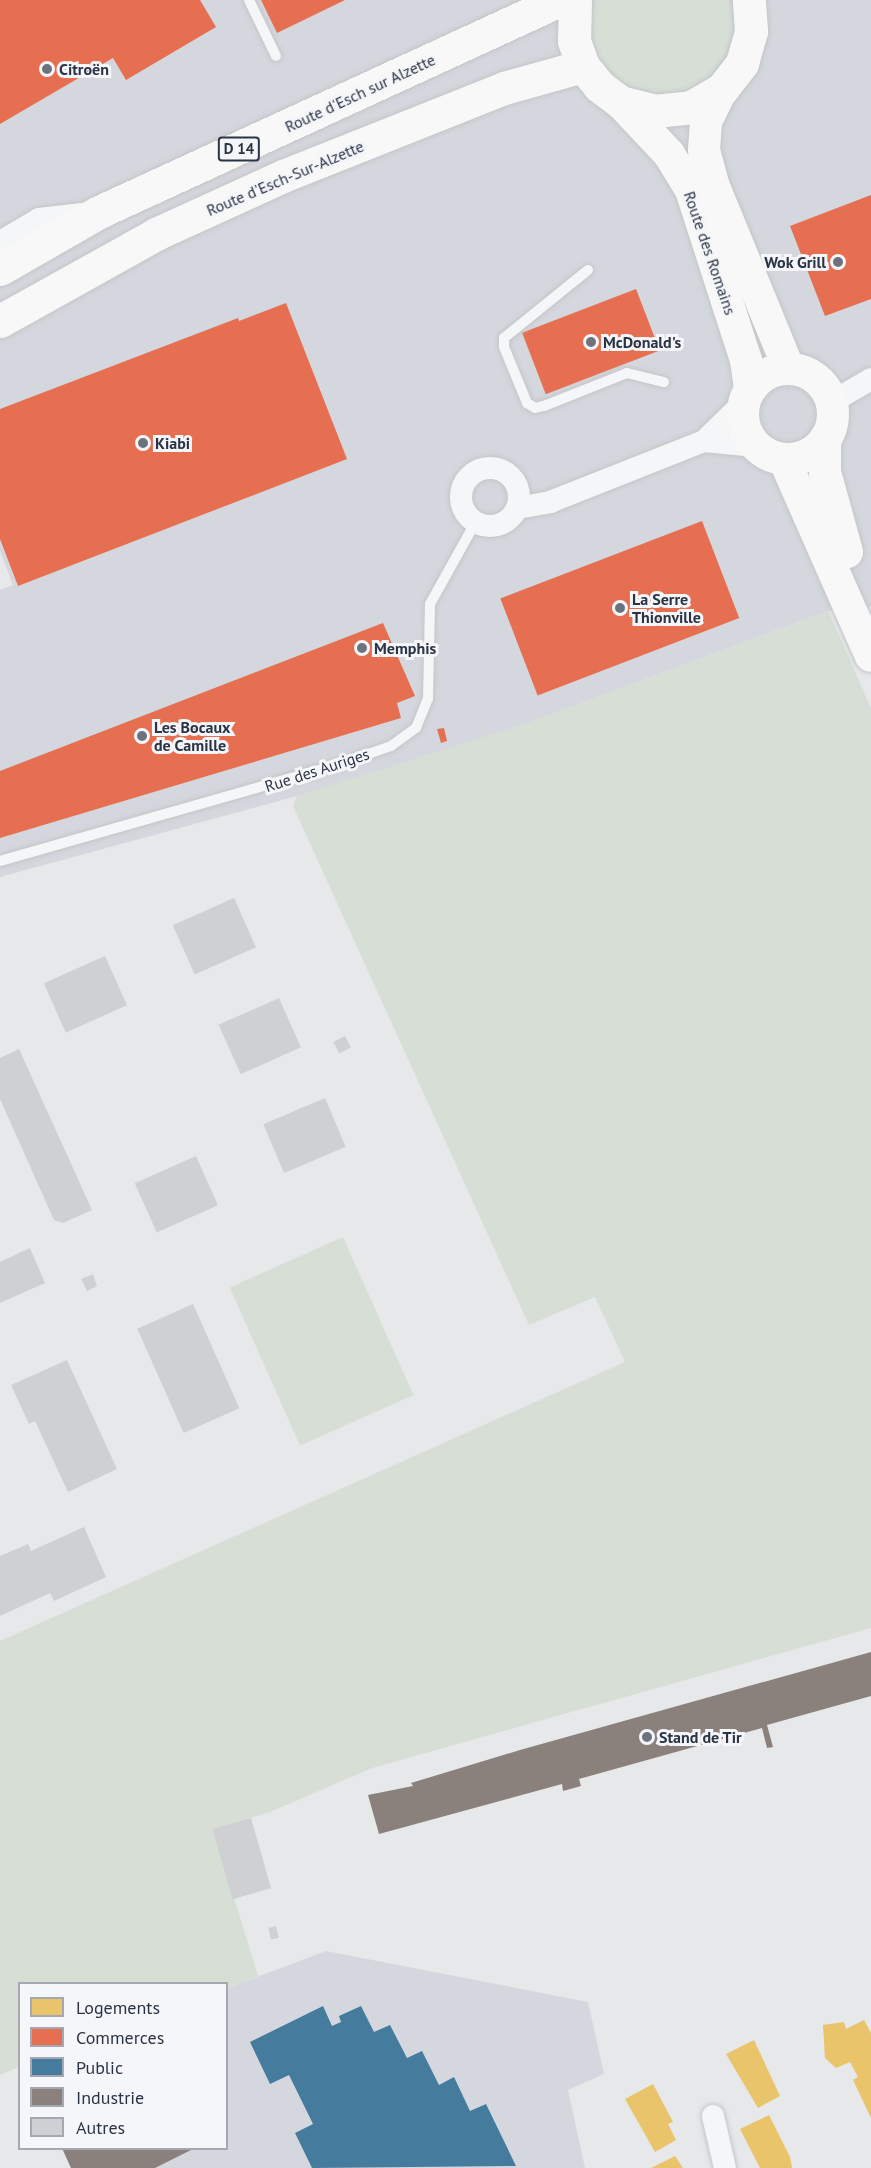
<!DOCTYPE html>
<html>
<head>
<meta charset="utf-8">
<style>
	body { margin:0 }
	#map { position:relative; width:871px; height:2168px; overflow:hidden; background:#e6e8ea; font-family:"PT Sans",sans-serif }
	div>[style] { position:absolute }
	.built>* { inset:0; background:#d4d7dd }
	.green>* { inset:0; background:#d6ded6; transform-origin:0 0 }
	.homes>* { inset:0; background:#e9c46a }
	.shops>* { inset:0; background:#e76f51; transform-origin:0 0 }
	.public>* { inset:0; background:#457b9d }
	.industry>* { inset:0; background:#8a817c }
	.building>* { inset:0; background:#ced0d3; transform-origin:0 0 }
	.roads { filter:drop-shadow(0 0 2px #c4c6c8) drop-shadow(0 0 2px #c4c6c8) }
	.lane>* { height:10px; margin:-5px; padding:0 5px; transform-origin:5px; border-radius:5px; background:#f5f6f7 }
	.street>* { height:22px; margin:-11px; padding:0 11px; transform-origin:11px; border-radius:11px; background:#f5f6f7 }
	.street>.ring { margin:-11px; padding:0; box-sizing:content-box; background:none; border:22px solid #f5f6f7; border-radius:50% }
	.secondary>* { height:32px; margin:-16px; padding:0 16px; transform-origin:16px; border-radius:16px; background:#f8f8f8 }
	.secondary>.ring { margin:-16px; padding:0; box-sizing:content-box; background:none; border:32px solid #f8f8f8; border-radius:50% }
	.primary>* { height:33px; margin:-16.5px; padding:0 16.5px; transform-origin:16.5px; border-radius:16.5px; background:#f8f8f8 }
	.dots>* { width:16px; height:16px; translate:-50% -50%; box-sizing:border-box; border:3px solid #f4f6f9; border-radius:50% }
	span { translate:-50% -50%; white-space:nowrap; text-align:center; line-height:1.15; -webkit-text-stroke:6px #f4f6f9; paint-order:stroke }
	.shield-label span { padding:2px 4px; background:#f4f6f9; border:2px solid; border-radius:4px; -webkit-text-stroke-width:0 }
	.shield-label { font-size:15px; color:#2b3445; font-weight:700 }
	.poi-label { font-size:16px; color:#2b3445; font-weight:700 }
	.left { translate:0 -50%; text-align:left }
	.right { translate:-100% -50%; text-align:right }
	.street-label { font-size:16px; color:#2b3445 }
	.legend { position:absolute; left:18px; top:1982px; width:210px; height:168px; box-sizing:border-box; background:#f4f6f9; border:2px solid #a4a8b1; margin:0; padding:8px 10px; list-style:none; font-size:18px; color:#2b3445 }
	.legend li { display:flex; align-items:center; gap:12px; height:30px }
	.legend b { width:30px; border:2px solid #a4a8b1 }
</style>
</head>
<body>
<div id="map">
	<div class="built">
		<div style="clip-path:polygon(0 0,871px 0,871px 607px,828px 611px,525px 724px,334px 786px,0 877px,0 590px,13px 585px,0 551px)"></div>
		<div style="clip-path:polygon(326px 1951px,588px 2002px,604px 2074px,568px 2090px,585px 2168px,71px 2168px,62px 2149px,226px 2148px,227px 1988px)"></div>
	</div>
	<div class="green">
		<div style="clip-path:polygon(587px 0,729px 0,733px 30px,726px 54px,712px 74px,692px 89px,669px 96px,645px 96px,622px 87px,590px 52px)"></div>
		<div style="clip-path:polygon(828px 611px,871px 708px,871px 1628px,372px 1768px,270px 1812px,213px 1829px,258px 1976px,227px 1988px,226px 1984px,20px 1984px,19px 2067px,0 2075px,0 1641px,625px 1362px,595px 1297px,529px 1325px,293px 806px,297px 796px,525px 724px)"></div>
		<div style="left:343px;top:1237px;width:173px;height:124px;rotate:66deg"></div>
	</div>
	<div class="homes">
		<div style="clip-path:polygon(864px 2020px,871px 2033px,871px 2118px,853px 2080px,858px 2077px,850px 2062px,836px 2068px,825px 2058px,823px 2025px,844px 2022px,846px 2029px)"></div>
		<div style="clip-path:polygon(754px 2040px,780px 2096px,758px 2108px,726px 2054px)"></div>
		<div style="clip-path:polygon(653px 2084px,673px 2122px,668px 2124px,676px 2140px,655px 2152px,625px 2099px)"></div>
		<div style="clip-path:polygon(769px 2115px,790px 2157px,792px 2168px,760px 2168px,740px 2129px)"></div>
		<div style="clip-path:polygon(675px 2156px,683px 2168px,651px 2168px)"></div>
	</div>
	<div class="shops">
		<div style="clip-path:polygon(0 0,200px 0,216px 27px,126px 80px,113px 58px,0 124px)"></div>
		<div style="clip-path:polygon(261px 0,345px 0,277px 33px)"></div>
		<div style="clip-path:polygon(871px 195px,871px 299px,825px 316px,790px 226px)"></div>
		<div style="left:636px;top:289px;width:66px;height:122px;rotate:69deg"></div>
		<div style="clip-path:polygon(286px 303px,347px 459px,18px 586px,0 539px,0 409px,238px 318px,239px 321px)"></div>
		<div style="left:702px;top:521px;width:104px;height:216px;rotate:69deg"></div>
		<div style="clip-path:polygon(383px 623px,415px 696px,397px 703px,401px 718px,0 838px,0 771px)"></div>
		<div style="clip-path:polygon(444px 728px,447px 741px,441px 743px,437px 729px)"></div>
	</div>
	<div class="public">
		<div style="clip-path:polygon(323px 2006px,332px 2026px,341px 2022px,339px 2016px,361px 2006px,374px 2032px,390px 2025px,407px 2058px,422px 2051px,439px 2085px,454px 2077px,470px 2111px,486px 2104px,516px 2166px,312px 2168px,295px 2133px,313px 2124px,289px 2075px,270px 2084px,250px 2042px)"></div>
	</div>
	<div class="industry">
		<div style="clip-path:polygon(871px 1652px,871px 1696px,767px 1725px,773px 1747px,767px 1748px,762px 1728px,579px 1779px,581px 1786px,563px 1791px,562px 1784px,379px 1834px,368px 1795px,413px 1786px,411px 1783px,520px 1750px)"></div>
		<div style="clip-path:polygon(62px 2148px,195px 2148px,155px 2168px,71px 2168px)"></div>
	</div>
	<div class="building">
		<div style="left:234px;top:898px;width:54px;height:67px;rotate:66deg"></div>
		<div style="left:105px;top:956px;width:54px;height:67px;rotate:66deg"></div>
		<div style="left:279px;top:998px;width:54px;height:66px;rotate:66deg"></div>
		<div style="left:345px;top:1036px;width:13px;height:13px;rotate:63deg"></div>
		<div style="clip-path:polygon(19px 1049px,92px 1210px,63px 1223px,54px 1220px,0 1099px,0 1058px)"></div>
		<div style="left:325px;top:1098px;width:53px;height:67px;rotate:67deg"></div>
		<div style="left:196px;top:1156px;width:54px;height:67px;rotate:66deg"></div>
		<div style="clip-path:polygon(30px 1248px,45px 1283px,0 1303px,0 1262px)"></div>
		<div style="clip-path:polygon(93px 1274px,97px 1286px,87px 1291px,81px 1279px)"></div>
		<div style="left:193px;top:1304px;width:114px;height:61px;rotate:66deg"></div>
		<div style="clip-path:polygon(67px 1360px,117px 1469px,68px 1492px,35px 1421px,29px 1424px,11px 1385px)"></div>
		<div style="clip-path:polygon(84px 1527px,106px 1577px,54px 1601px,50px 1593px,0 1616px,0 1556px,28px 1544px,31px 1551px)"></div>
		<div style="left:251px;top:1818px;width:73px;height:40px;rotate:74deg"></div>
		<div style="left:276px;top:1926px;width:12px;height:8px;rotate:76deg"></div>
	</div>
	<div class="roads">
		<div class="lane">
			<div style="left:249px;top:0;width:62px;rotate:64.3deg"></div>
			<div style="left:588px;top:270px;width:108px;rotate:141deg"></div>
			<div style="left:504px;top:338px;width:9px;rotate:90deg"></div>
			<div style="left:504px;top:347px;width:61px;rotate:67.7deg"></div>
			<div style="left:527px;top:403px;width:9px;rotate:32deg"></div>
			<div style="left:535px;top:408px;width:9px;rotate:-13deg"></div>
			<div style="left:544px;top:406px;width:89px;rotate:-21.7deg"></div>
			<div style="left:627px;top:373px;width:38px;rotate:14deg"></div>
			<div style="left:0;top:861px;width:344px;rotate:-15.9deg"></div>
			<div style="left:331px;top:767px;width:64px;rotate:-19.3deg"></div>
			<div style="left:391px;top:746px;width:31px;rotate:-36deg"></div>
			<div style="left:416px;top:728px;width:31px;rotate:-68deg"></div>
			<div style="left:428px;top:699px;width:95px;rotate:-88.8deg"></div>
			<div style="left:430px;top:604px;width:93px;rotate:-60.9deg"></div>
		</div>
		<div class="street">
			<div style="left:0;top:242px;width:45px;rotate:-30.5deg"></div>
			<div style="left:39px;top:219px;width:50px;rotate:-6.8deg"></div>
			<div style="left:832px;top:402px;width:45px;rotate:-30.5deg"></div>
			<div style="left:704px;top:441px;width:52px;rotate:5.5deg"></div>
			<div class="ring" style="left:461px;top:468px;width:36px;height:36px"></div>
			<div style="left:517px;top:508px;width:34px;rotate:-10deg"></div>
			<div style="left:550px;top:502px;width:166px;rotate:-21.6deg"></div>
			<div style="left:704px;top:441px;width:57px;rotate:-44.3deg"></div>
			<div style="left:713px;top:2116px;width:53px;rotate:77deg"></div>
		</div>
		<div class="secondary">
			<div style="left:722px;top:89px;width:37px;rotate:116deg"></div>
			<div style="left:706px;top:122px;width:28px;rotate:94deg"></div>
			<div style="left:704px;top:150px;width:35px;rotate:75deg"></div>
			<div style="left:713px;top:184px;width:200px;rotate:67.7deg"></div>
			<div style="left:620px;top:102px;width:71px;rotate:46.7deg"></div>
			<div style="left:669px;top:154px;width:42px;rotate:58.6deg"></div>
			<div style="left:691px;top:190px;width:179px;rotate:72.1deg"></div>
			<div style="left:746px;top:360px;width:30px;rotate:82deg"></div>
			<div class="ring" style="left:743px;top:369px;width:58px;height:58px"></div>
			<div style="left:825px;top:439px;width:33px;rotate:90deg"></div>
			<div style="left:825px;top:472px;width:83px;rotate:74.6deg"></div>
			<div style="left:784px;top:459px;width:215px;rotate:66.2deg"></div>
		</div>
		<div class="primary">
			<div style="left:575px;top:0;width:41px;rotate:91.4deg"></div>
			<div style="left:574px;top:41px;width:27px;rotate:70deg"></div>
			<div style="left:583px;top:66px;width:26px;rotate:51deg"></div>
			<div style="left:599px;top:86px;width:26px;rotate:37deg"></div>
			<div style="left:620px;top:102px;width:36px;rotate:14deg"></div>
			<div style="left:655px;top:111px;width:36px;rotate:-6deg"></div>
			<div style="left:691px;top:107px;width:36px;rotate:-30deg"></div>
			<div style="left:722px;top:89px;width:33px;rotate:-52deg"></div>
			<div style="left:742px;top:63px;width:33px;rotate:-74deg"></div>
			<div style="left:751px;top:31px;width:31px;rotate:-94deg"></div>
			<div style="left:0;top:269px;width:114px;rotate:-29.9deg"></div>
			<div style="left:99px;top:212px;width:507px;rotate:-24.7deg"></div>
			<div style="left:0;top:321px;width:179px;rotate:-29.1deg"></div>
			<div style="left:156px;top:234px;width:140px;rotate:-24.5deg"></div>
			<div style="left:283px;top:176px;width:238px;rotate:-21.7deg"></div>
			<div style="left:504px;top:88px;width:82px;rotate:-15.6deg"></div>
		</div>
	</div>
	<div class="dots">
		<div style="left:47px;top:69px;background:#6c737f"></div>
		<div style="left:838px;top:262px;background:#6c737f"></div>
		<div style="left:591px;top:342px;background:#6c737f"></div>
		<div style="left:143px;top:443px;background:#6c737f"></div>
		<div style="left:620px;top:608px;background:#6c737f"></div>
		<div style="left:362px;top:648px;background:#6c737f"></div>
		<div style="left:142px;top:736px;background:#6c737f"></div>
		<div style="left:647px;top:1737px;background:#6c737f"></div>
	</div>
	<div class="shield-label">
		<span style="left:239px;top:149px">D 14</span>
	</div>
	<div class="poi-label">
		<span class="left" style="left:59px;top:69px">Citroën</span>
		<span class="right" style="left:826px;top:262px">Wok Grill</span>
		<span class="left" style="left:603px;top:342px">McDonald's</span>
		<span class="left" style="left:155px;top:443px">Kiabi</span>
		<span class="left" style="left:632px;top:608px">La Serre<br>Thionville</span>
		<span class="left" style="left:374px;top:648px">Memphis</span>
		<span class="left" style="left:154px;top:736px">Les Bocaux<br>de Camille</span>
		<span class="left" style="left:659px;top:1737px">Stand de Tir</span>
	</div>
	<div class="street-label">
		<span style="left:360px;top:93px;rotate:-25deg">Route d'Esch sur Alzette</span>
		<span style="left:285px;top:178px;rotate:-23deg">Route d'Esch-Sur-Alzette</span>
		<span style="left:710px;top:253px;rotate:71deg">Route des Romains</span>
		<span style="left:317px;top:770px;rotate:-18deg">Rue des Auriges</span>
	</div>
	<ul class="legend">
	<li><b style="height:16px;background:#e9c46a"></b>Logements</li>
	<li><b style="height:16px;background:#e76f51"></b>Commerces</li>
	<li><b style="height:16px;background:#457b9d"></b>Public</li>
	<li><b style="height:16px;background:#8a817c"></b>Industrie</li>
	<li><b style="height:16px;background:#ced0d3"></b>Autres</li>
	</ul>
</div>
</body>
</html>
